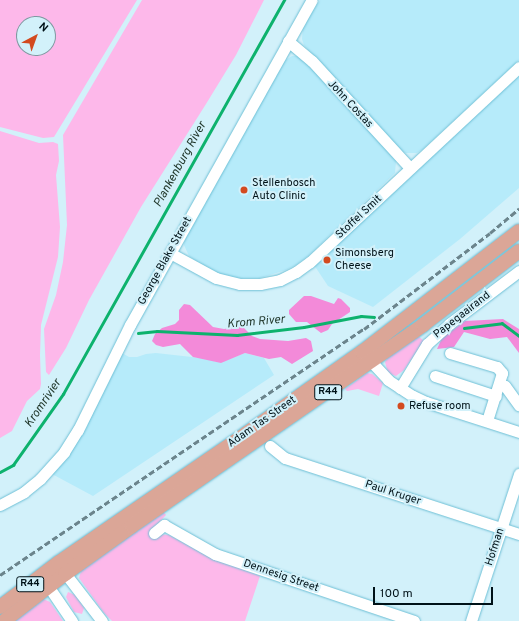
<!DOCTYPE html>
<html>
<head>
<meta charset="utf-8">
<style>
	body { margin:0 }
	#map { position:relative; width:519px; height:621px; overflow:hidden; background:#d2f1fa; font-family:Overpass,sans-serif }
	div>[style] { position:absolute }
	.built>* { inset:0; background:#b6ebfa }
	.green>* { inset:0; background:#fdb8ea }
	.forest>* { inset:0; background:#f38ad9 }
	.stream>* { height:2.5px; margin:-1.25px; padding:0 1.25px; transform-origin:1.25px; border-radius:1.25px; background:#0db26d }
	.roads { filter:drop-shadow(0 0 1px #6dbfd5) drop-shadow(0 0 1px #6dbfd5) }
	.minor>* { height:11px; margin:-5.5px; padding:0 5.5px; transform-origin:5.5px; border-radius:5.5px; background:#fff }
	.major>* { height:14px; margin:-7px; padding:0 7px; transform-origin:7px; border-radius:7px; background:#dba697 }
	.rail>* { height:2.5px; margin-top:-1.25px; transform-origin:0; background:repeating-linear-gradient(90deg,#6b848c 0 6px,transparent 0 9px) }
	.dots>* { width:11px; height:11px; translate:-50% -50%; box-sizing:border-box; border:2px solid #d2f1fa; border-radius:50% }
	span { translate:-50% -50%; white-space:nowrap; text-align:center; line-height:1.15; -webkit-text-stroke:4px #d2f1fa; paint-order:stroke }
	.shield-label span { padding:1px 3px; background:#d2f1fa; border:1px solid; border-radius:3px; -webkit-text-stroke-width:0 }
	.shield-label { font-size:10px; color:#001218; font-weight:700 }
	.street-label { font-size:11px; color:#001218 }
	.poi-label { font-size:11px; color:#001218 }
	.left { translate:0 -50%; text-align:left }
	.water-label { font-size:12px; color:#1e3427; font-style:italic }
	.north { position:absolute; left:16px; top:16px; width:40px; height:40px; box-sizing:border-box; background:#d2f1fa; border:1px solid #7e98a0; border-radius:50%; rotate:41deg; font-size:11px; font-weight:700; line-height:16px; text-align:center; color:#001218 }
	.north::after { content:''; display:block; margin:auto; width:14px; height:18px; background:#d34a1f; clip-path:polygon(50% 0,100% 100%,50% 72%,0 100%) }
	.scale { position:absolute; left:373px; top:587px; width:120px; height:18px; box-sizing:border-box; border:2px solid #001218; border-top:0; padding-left:5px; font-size:12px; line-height:14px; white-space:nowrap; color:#001218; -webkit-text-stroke:3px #d2f1fa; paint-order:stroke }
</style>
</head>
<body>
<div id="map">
	<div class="built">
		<div style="clip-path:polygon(320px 0,519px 0,519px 60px,423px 149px,417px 153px,406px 153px,399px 150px,304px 45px,302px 39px,303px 27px)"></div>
		<div style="clip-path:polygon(292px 56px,299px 56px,305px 61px,394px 157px,396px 161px,395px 173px,308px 256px,296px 265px,286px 270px,260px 278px,235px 278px,213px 272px,189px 256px,184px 245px,185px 237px,284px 61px)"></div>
		<div style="clip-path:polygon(519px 74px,519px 188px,460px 239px,373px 307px,328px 286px,314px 265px)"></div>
		<div style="clip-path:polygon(122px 353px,129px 357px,137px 357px,146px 354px,156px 353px,210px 359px,216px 362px,230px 359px,245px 353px,264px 358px,274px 375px,93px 496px,52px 474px,67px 457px,79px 439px)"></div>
	</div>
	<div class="green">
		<div style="clip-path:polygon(evenodd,0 0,137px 0,54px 137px,43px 138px,0 127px,0 0,24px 24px,48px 24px,48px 48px,24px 48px,24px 24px)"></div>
		<div style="clip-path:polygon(142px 0,264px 0,236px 55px,206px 104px,141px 207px,89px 300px,66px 348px,49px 375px,46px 372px,44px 329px,56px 295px,63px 262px,67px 225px,63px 135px)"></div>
		<div style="clip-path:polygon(0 131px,39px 143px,53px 142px,58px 144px,59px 161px,56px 175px,60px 227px,58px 257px,41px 325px,40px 355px,41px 384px,40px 389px,27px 401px,12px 431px,0 438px)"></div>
		<div style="clip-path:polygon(417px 335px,424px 341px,404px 370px,396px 376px,388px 373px,385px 362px,388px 357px)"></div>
		<div style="clip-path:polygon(367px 373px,372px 374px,383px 383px,379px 396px,358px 389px,347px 391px,345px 389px)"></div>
		<div style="clip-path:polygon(162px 510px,166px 515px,149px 533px,169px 535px,206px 555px,260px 576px,245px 621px,112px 621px,104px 613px,79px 578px,81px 571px)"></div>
		<div style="clip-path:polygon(68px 592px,75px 595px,84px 608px,82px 614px,74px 612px,66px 597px)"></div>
		<div style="clip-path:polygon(41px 598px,50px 602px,63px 621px,13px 621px)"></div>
	</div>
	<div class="forest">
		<div style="clip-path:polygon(304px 296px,311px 296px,334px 304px,338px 298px,341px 299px,350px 308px,350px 312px,332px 324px,328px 330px,321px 333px,307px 322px,296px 322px,289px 314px,289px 310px)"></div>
		<div style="clip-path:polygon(184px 304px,190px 305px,213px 327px,224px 329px,242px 326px,252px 336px,260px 339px,288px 341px,306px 338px,311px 341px,313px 351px,292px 364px,281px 357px,269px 359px,245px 353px,221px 363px,193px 357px,180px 344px,163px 347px,156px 345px,152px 341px,155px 334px,162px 328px,175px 324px,179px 320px,179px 310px)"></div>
		<div style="clip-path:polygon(503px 319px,519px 329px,519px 353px,507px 337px,490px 339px,464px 332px,454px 347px,437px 349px,442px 338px,465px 321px)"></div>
	</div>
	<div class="stream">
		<div style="left:464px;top:328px;width:38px;rotate:-7deg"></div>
		<div style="left:502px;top:323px;width:21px;rotate:37deg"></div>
		<div style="left:138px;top:333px;width:19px;rotate:-6deg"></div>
		<div style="left:157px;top:331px;width:80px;rotate:2.9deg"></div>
		<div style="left:237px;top:335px;width:67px;rotate:-6.8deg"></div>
		<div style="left:304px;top:327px;width:58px;rotate:-10.9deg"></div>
		<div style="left:361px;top:316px;width:13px;rotate:4deg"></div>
		<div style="left:0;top:472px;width:15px;rotate:-28deg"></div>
		<div style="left:13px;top:465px;width:87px;rotate:-54.8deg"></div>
		<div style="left:63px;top:394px;width:452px;rotate:-60.7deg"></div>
	</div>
	<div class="roads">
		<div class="minor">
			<div style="left:288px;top:41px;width:31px;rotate:40deg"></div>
			<div style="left:312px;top:61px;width:145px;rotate:47.5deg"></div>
			<div style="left:170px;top:253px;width:52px;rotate:28.5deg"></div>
			<div style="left:216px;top:278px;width:25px;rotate:14deg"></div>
			<div style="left:240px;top:284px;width:20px"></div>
			<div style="left:260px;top:284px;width:20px;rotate:-11deg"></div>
			<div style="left:280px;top:280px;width:18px;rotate:-27deg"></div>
			<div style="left:296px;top:272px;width:17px;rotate:-36deg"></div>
			<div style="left:310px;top:262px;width:286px;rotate:-43deg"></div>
			<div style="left:450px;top:353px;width:49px;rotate:16.6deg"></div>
			<div style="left:497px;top:367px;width:8px;rotate:50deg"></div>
			<div style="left:502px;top:373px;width:50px;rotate:107.4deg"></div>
			<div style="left:365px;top:355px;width:34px;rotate:47deg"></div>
			<div style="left:388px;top:380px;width:30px;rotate:33deg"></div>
			<div style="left:413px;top:396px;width:14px;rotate:25deg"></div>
			<div style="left:426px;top:402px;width:98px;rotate:17.9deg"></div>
			<div style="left:435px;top:376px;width:64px;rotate:18.2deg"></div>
			<div style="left:500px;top:384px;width:5px;rotate:22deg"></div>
			<div style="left:505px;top:386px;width:24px;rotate:54deg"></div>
			<div style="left:400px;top:388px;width:52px;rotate:-58.5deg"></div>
			<div style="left:427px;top:344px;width:30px;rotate:-42deg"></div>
			<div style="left:449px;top:324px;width:88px;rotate:-37.1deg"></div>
			<div style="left:270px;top:446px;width:19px;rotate:39deg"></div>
			<div style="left:285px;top:458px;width:246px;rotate:18deg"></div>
			<div style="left:0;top:505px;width:27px;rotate:-28deg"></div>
			<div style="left:24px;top:492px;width:21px;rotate:-39deg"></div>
			<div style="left:40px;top:479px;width:36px;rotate:-48deg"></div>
			<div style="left:64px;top:452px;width:26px;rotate:-58deg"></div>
			<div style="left:78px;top:430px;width:117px;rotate:-63.7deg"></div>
			<div style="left:130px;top:325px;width:372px;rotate:-60.8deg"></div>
			<div style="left:154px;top:533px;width:13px;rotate:-39deg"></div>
			<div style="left:164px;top:525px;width:59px;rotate:29.6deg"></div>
			<div style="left:215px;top:554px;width:210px;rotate:18.6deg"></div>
			<div style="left:61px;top:568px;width:67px;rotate:52.3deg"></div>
			<div style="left:44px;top:580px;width:50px;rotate:55.7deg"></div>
			<div style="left:471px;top:621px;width:155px;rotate:-71.9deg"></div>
		</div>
		<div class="major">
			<div style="left:0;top:607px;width:73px;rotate:-37.2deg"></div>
			<div style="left:58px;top:563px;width:229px;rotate:-34.5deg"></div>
			<div style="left:247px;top:433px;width:141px;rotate:-35.2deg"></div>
			<div style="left:362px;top:352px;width:198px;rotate:-37.6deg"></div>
			<div style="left:4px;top:621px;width:77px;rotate:-37.6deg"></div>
			<div style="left:65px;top:574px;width:82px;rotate:-35.6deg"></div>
			<div style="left:132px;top:526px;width:354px;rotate:-34.6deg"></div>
			<div style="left:423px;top:325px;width:121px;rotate:-37.6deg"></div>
		</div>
	</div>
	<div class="rail">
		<div style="left:0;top:575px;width:439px;rotate:-34.1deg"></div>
		<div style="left:364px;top:329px;width:158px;rotate:-37.3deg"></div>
		<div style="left:490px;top:233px;width:38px;rotate:-40deg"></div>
	</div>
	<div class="dots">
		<div style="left:244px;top:190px;background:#d34a1f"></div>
		<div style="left:327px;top:260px;background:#d34a1f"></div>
		<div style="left:401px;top:406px;background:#d34a1f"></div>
	</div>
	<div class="shield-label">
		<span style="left:328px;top:392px">R44</span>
		<span style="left:30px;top:584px">R44</span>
	</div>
	<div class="street-label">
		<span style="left:350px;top:104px;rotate:47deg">John Costas</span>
		<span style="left:359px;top:217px;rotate:-43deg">Stoffel Smit</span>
		<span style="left:165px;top:261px;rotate:-61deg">George Blake Street</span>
		<span style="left:462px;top:315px;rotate:-38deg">Papegaairand</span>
		<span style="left:262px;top:422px;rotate:-35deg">Adam Tas Street</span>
		<span style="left:393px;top:493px;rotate:18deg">Paul Kruger</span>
		<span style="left:495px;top:547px;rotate:-72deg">Hofman</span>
		<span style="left:281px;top:576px;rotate:19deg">Dennesig Street</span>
	</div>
	<div class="poi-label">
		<span class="left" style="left:252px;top:190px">Stellenbosch<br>Auto Clinic</span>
		<span class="left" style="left:335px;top:260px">Simonsberg<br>Cheese</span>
		<span class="left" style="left:409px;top:406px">Refuse room</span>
	</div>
	<div class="water-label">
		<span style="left:181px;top:165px;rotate:-61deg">Plankenburg River</span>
		<span style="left:256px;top:323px;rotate:-5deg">Krom River</span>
		<span style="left:44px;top:404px;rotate:-56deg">Kromrivier</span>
	</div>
	<div class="north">N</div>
	<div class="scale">100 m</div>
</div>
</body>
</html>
